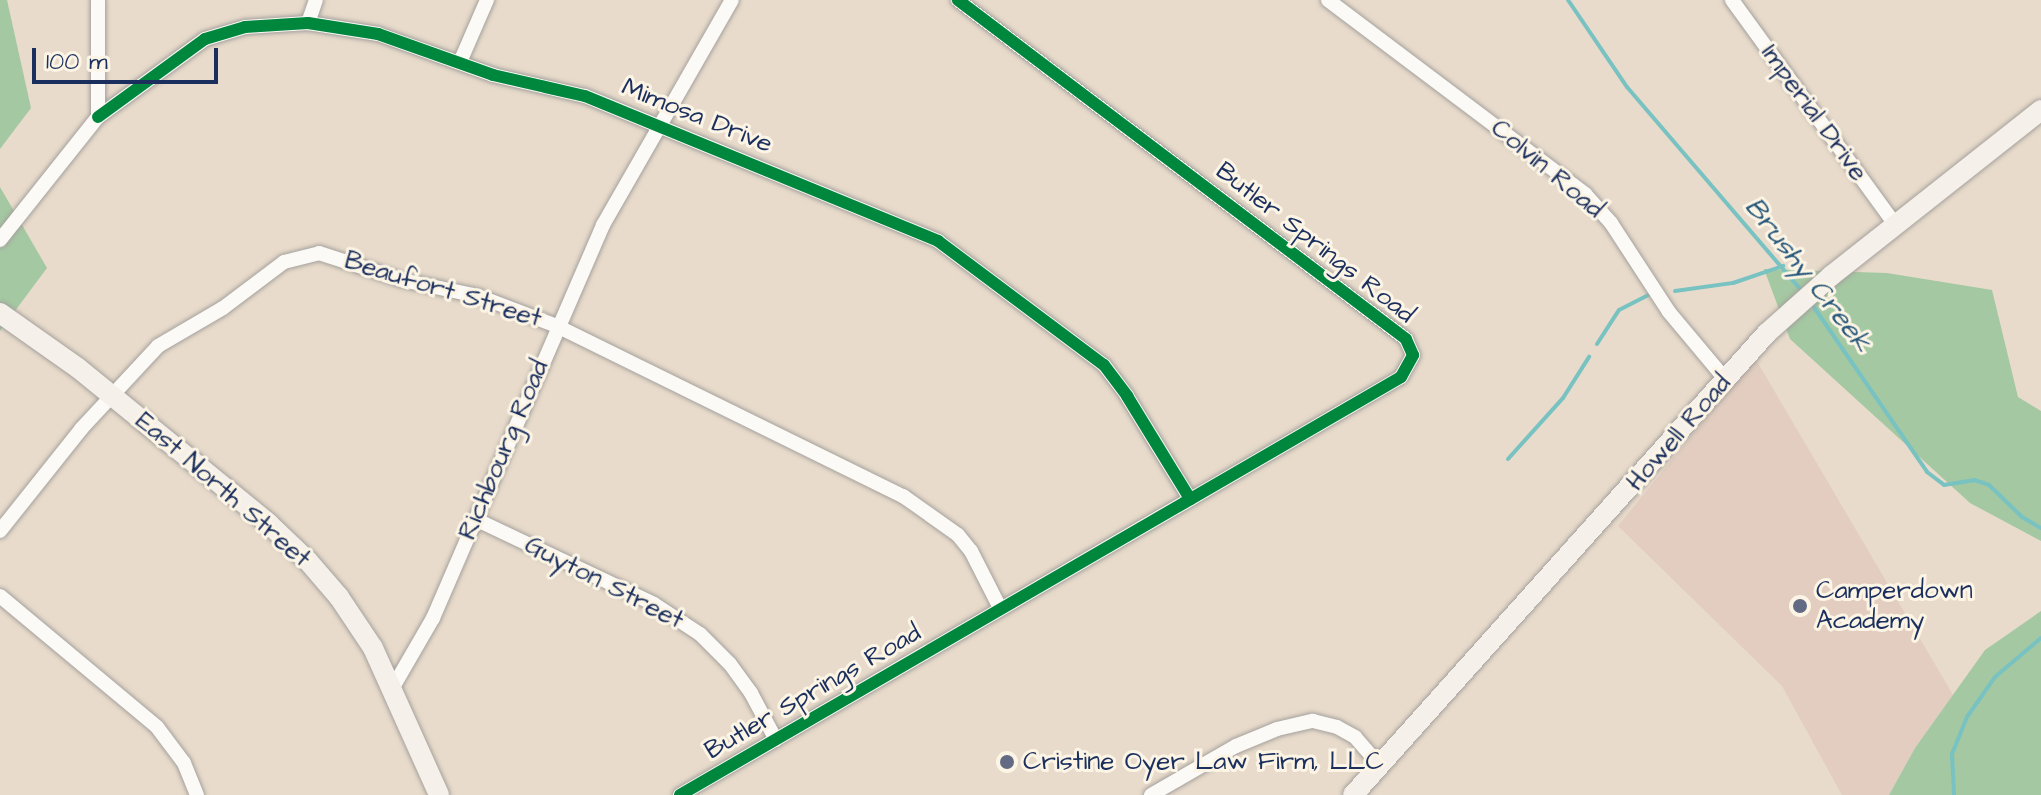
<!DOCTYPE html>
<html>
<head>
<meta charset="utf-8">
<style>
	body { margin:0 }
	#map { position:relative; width:2041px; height:795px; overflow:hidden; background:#e8dbcb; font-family:"Architects Daughter",sans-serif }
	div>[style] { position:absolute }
	.built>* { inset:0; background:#e2cdc0 }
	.forest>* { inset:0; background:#a4c8a2 }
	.stream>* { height:4px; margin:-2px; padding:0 2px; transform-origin:2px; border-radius:2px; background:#78c2c2 }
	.roads { filter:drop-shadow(0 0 2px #a5a19d) drop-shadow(0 0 2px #a5a19d) }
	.minor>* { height:14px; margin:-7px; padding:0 7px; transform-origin:7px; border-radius:7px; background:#fcfaf7 }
	.secondary>* { height:20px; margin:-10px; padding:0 10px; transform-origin:10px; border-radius:10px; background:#f5f0ea }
	.cycleway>* { height:12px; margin:-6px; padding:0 6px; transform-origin:6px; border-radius:6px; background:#00873e }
	.dots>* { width:22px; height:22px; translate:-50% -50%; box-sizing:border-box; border:4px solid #fcf5e5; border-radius:50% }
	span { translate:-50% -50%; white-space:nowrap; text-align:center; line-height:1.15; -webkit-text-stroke:6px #fcf5e5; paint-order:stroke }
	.street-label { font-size:26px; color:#1b2f5e }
	.poi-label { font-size:26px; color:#1b2f5e }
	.left { translate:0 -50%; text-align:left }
	.water-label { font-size:28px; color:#28587b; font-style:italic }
	.scale { position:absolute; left:32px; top:48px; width:186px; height:36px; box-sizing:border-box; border:4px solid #1b2f5e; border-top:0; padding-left:10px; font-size:24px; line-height:28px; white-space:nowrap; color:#1b2f5e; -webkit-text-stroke:6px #fcf5e5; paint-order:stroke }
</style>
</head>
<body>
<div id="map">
	<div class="built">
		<div style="clip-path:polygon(1755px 358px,1953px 695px,1915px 748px,1889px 795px,1842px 795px,1782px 686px,1618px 526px)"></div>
	</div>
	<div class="forest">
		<div style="clip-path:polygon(0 0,7px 0,31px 108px,0 149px)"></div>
		<div style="clip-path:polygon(0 187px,47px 268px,0 331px)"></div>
		<div style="clip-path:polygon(1764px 269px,1887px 273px,1992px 290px,2018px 397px,2041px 411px,2041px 541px,1970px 503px,1790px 339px)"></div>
		<div style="clip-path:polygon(2041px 611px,2041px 795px,1889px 795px,1915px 748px,1985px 650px)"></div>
	</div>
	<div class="stream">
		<div style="left:1568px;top:0;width:105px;rotate:55.9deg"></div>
		<div style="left:1627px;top:87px;width:270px;rotate:49.4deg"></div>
		<div style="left:1675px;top:291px;width:59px;rotate:-7.9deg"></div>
		<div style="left:1733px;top:283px;width:53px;rotate:-18.8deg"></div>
		<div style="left:1811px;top:303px;width:205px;rotate:55.5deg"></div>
		<div style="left:1927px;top:472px;width:21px;rotate:37deg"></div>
		<div style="left:1944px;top:485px;width:30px;rotate:-9deg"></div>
		<div style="left:1974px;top:480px;width:16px;rotate:18deg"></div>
		<div style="left:1989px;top:485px;width:46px;rotate:44.1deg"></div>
		<div style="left:2022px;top:517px;width:22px;rotate:30deg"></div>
		<div style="left:1597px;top:344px;width:40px;rotate:-57.1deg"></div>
		<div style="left:1619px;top:310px;width:33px;rotate:-27deg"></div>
		<div style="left:1508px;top:459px;width:82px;rotate:-48deg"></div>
		<div style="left:1563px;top:398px;width:49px;rotate:-57.6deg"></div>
		<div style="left:1954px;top:795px;width:41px;rotate:-92.8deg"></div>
		<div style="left:1952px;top:754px;width:40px;rotate:-68deg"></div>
		<div style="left:1967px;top:717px;width:49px;rotate:-55deg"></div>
		<div style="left:1995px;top:677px;width:60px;rotate:-40.3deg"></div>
	</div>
	<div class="roads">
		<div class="minor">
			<div style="left:1328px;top:0;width:322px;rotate:37deg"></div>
			<div style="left:1585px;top:194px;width:39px;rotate:48deg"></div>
			<div style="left:1611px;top:223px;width:106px;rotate:56.9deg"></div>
			<div style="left:1669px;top:312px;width:87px;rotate:50.1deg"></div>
			<div style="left:1732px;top:0;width:279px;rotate:54deg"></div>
			<div style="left:308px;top:23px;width:24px;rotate:-71deg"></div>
			<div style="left:460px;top:62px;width:68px;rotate:-66.5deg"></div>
			<div style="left:98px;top:117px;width:132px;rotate:-36.1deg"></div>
			<div style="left:205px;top:39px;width:42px;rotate:-16.7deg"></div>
			<div style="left:245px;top:27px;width:63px;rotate:-3.6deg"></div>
			<div style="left:308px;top:23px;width:71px;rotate:8.9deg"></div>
			<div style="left:378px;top:34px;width:122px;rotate:19.6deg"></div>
			<div style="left:493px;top:75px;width:94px;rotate:12.9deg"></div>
			<div style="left:585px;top:96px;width:382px;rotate:22.3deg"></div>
			<div style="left:938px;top:241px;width:207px;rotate:36.8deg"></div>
			<div style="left:1104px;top:365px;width:39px;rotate:53deg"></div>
			<div style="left:1127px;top:396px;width:121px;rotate:58.5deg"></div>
			<div style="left:0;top:240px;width:157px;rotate:-51.5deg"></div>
			<div style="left:98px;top:117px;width:117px;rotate:-90deg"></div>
			<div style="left:475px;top:519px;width:198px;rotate:25.4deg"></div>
			<div style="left:654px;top:604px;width:55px;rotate:33.1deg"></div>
			<div style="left:700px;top:634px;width:42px;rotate:45deg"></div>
			<div style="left:730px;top:664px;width:36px;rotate:54deg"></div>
			<div style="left:751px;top:693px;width:53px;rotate:62deg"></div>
			<div style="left:0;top:531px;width:130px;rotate:-51.5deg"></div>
			<div style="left:81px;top:429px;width:113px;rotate:-47.1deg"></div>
			<div style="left:158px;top:346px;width:75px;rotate:-30.3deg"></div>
			<div style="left:223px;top:308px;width:76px;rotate:-37deg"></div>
			<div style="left:284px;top:262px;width:36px;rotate:-14deg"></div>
			<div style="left:319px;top:253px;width:87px;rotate:18deg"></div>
			<div style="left:402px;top:280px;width:78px;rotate:11.9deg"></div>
			<div style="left:478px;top:296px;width:85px;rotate:20.8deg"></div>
			<div style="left:557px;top:326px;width:386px;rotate:26.2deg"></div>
			<div style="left:903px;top:496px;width:67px;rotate:35.3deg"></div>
			<div style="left:958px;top:535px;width:21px;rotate:51deg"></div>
			<div style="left:971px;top:551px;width:64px;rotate:63deg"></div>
			<div style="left:0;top:596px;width:204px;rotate:39.8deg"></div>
			<div style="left:157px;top:727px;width:45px;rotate:53.1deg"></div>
			<div style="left:184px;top:763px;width:35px;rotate:68deg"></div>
			<div style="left:392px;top:689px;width:82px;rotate:-60deg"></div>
			<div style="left:433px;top:618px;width:428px;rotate:-66.6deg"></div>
			<div style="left:603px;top:225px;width:259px;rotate:-60.2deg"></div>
			<div style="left:680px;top:795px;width:833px;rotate:-30.1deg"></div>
			<div style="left:1401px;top:377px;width:25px;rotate:-61deg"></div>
			<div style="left:1413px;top:355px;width:17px;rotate:-114deg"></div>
			<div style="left:1406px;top:339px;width:562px;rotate:-142.89deg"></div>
			<div style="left:1151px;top:795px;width:98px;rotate:-30deg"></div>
			<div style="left:1236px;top:746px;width:44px;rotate:-22.5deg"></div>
			<div style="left:1277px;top:729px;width:37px;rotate:-13deg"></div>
			<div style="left:1313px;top:721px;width:25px;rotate:14deg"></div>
			<div style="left:1337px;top:727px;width:21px;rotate:29deg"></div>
			<div style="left:1355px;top:737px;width:37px;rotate:49deg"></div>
		</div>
		<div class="secondary">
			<div style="left:0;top:313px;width:95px;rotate:35.2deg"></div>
			<div style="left:78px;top:368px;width:247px;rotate:39.2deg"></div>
			<div style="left:269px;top:524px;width:54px;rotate:43.5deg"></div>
			<div style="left:308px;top:561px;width:48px;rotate:49.3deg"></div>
			<div style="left:339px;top:597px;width:61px;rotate:56.3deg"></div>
			<div style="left:373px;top:648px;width:161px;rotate:65.8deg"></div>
			<div style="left:1353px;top:795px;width:620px;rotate:-48.14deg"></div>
			<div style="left:1767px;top:333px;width:86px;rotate:-41.7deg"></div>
			<div style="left:1831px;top:276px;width:268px;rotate:-38.3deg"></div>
		</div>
	</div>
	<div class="cycleway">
		<div style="left:98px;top:117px;width:132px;rotate:-36.1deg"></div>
		<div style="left:205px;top:39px;width:42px;rotate:-16.7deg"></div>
		<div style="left:245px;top:27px;width:63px;rotate:-3.6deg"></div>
		<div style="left:308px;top:23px;width:71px;rotate:8.9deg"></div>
		<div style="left:378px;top:34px;width:122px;rotate:19.6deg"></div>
		<div style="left:493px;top:75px;width:94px;rotate:12.9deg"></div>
		<div style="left:585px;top:96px;width:382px;rotate:22.3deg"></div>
		<div style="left:938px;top:241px;width:207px;rotate:36.8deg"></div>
		<div style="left:1104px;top:365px;width:39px;rotate:53deg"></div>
		<div style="left:1127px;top:396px;width:121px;rotate:58.5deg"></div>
		<div style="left:680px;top:795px;width:833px;rotate:-30.1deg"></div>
		<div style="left:1401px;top:377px;width:25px;rotate:-61deg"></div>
		<div style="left:1413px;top:355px;width:17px;rotate:-114deg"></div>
		<div style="left:1406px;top:339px;width:562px;rotate:-142.89deg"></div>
	</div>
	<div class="dots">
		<div style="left:1800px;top:606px;background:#636b84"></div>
		<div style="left:1007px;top:762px;background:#636b84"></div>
	</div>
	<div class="street-label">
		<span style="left:1814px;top:113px;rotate:54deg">Imperial Drive</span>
		<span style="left:697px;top:116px;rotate:22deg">Mimosa Drive</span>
		<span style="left:1547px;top:169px;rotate:40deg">Colvin Road</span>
		<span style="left:1315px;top:243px;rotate:38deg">Butler Springs Road</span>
		<span style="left:443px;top:290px;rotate:17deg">Beaufort Street</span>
		<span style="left:1679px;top:433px;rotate:-49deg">Howell Road</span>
		<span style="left:504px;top:450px;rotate:-67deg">Richbourg Road</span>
		<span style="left:223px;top:490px;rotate:41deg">East North Street</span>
		<span style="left:604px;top:583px;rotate:27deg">Guyton Street</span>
		<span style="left:813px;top:692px;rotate:-30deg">Butler Springs Road</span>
	</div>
	<div class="poi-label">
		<span class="left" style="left:1816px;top:606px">Camperdown<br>Academy</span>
		<span class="left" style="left:1023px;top:762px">Cristine Oyer Law Firm, LLC</span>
	</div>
	<div class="water-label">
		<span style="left:1808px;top:275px;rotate:52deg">Brushy Creek</span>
	</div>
	<div class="scale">100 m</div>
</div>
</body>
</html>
